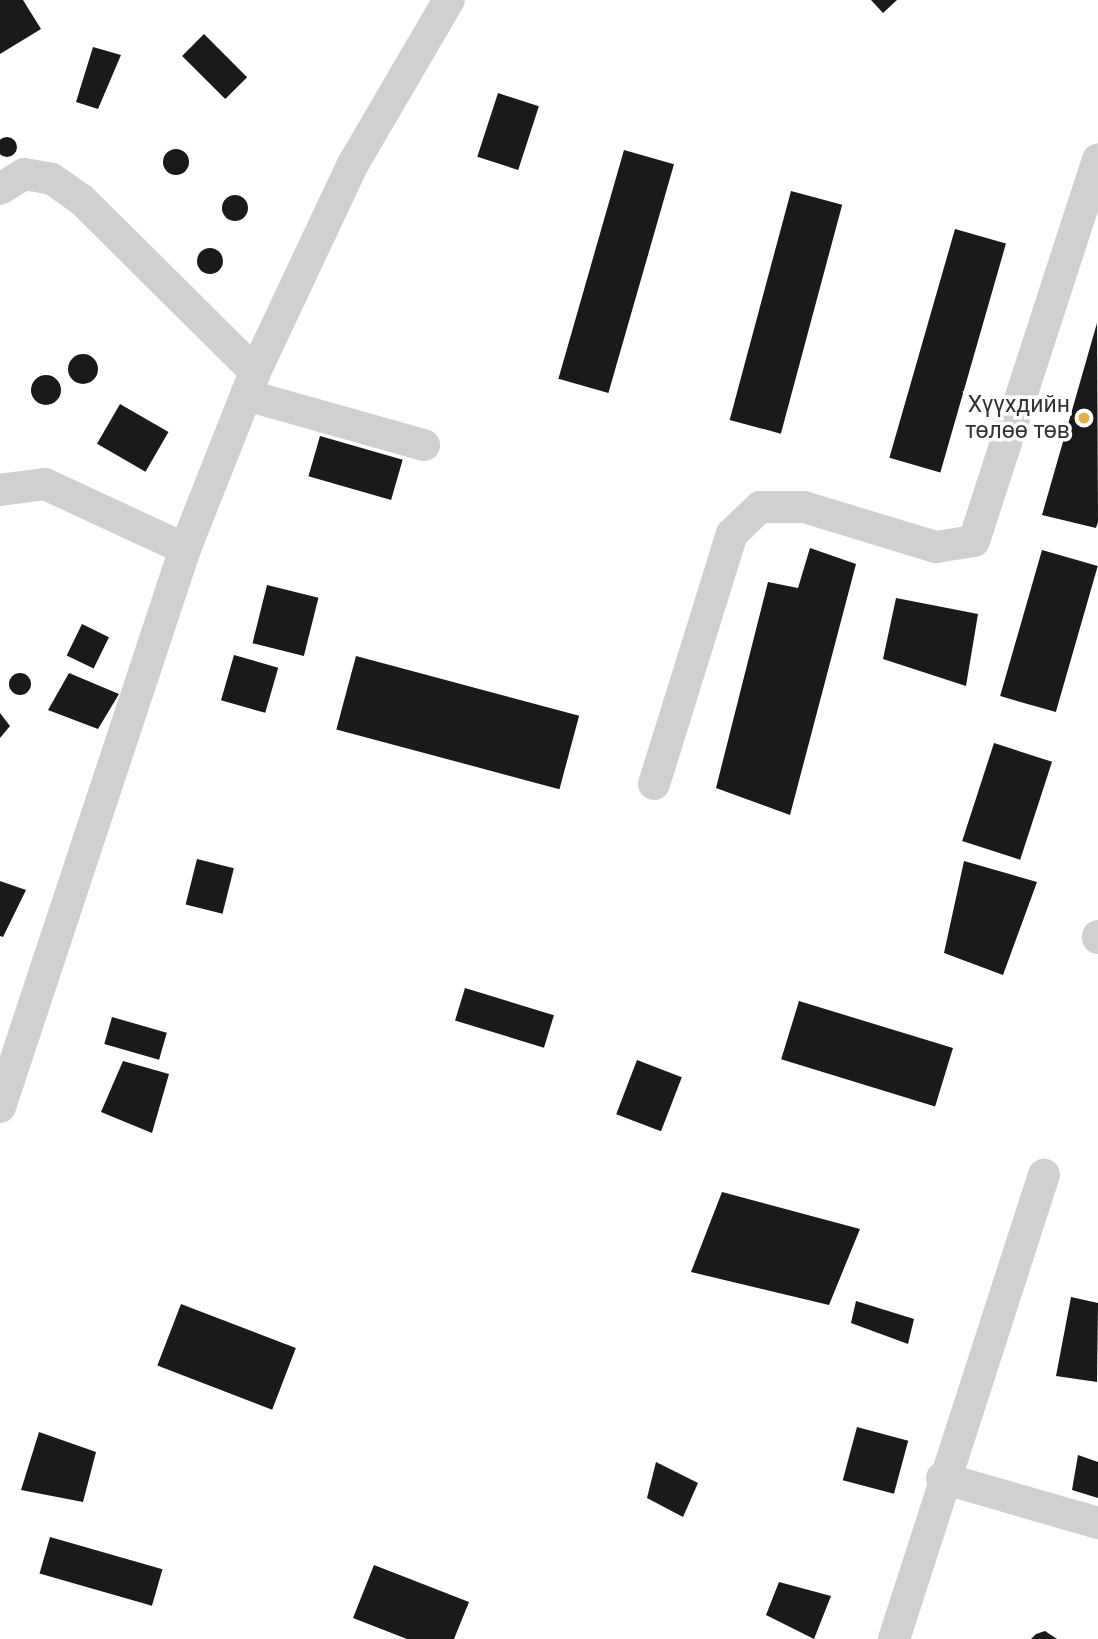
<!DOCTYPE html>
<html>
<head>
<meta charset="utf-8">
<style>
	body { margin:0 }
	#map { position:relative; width:1098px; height:1639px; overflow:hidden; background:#fff; font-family:Roboto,sans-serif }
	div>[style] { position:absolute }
	.building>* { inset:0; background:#1a1a1a; transform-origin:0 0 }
	.round { border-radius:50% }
	.minor>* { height:32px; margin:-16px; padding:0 16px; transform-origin:16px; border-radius:16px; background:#d0d0d0 }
	.dots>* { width:19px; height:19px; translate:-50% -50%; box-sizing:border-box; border:4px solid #fff; border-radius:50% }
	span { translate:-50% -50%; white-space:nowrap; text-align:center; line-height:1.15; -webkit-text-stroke:7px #fff; paint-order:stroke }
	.poi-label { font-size:23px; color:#333 }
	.right { translate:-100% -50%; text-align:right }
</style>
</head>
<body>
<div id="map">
	<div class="building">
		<div style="clip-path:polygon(0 0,23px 0,41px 29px,0 54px)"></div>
		<div style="clip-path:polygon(871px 0,897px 0,883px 13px)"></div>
		<div style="left:204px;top:34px;width:61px;height:31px;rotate:45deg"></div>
		<div style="clip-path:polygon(93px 47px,121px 55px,98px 109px,76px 102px)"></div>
		<div style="left:498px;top:93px;width:43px;height:67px;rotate:18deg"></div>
		<div class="round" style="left:-3px;top:137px;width:20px;height:20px"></div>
		<div class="round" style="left:163px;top:149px;width:26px;height:26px"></div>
		<div style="left:624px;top:150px;width:52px;height:238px;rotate:16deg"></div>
		<div style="left:791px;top:191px;width:53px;height:237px;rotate:15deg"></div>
		<div class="round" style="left:222px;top:195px;width:26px;height:26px"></div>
		<div style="left:955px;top:229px;width:53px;height:238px;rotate:16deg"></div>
		<div class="round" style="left:197px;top:248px;width:26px;height:26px"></div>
		<div style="clip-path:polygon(1097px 323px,1098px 522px,1096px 528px,1042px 515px)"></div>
		<div class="round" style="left:68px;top:354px;width:30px;height:30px"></div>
		<div class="round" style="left:31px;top:375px;width:30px;height:30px"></div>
		<div style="left:120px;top:404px;width:56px;height:46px;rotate:30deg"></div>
		<div style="left:320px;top:436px;width:86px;height:42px;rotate:16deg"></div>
		<div style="clip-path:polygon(810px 548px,856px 564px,790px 815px,716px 788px,768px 582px,798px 588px)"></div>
		<div style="left:1042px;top:550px;width:58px;height:152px;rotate:16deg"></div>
		<div style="left:267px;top:585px;width:53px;height:60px;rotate:14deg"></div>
		<div style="clip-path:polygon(896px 598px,978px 614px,966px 686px,883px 659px)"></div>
		<div style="left:82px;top:624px;width:30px;height:35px;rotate:26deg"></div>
		<div style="left:234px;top:655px;width:46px;height:47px;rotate:16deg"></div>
		<div style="left:356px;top:656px;width:231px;height:76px;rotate:15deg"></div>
		<div style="clip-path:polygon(69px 673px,119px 694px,98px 729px,48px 710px)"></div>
		<div class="round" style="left:9px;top:673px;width:22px;height:22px"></div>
		<div style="clip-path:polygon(0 713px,10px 726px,0 738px)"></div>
		<div style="left:994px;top:743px;width:61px;height:103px;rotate:18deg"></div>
		<div style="left:197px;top:859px;width:38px;height:47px;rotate:14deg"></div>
		<div style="clip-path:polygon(964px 861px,1037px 882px,1003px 975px,944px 953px)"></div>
		<div style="clip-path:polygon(0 881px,26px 890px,3px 937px,0 936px)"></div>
		<div style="left:465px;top:988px;width:93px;height:34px;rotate:17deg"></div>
		<div style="left:799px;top:1001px;width:161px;height:61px;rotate:17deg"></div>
		<div style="left:112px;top:1017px;width:57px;height:28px;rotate:16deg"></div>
		<div style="left:637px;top:1060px;width:48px;height:58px;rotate:21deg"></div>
		<div style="clip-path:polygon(123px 1061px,169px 1074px,152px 1133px,101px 1112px)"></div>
		<div style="clip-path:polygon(722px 1192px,860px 1229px,829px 1305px,691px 1272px)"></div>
		<div style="clip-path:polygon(1071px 1297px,1098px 1303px,1097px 1382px,1056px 1376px)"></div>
		<div style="clip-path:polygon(856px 1301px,914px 1319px,908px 1344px,851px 1323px)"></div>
		<div style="left:181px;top:1304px;width:123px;height:66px;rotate:21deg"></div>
		<div style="left:857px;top:1427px;width:53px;height:55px;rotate:15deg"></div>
		<div style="clip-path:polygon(39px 1432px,96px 1452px,83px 1502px,21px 1490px)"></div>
		<div style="clip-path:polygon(1078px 1455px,1098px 1462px,1098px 1498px,1072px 1490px)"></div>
		<div style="clip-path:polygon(656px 1462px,698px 1483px,683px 1517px,647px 1498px)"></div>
		<div style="left:50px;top:1537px;width:117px;height:38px;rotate:16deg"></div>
		<div style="clip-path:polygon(374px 1565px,469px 1602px,454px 1639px,407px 1639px,353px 1618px)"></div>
		<div style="clip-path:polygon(779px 1582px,831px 1596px,814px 1639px,766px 1615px)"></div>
		<div style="clip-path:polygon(1045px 1631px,1057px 1639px,1031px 1639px,1036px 1634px)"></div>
	</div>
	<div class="minor">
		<div style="left:0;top:189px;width:28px;rotate:-32deg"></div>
		<div style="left:24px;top:174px;width:28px;rotate:10deg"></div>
		<div style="left:52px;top:179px;width:35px;rotate:35deg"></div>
		<div style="left:81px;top:199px;width:245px;rotate:44.8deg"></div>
		<div style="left:246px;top:395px;width:185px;rotate:15.7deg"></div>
		<div style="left:0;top:490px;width:45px;rotate:-7.6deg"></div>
		<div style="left:45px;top:484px;width:154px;rotate:24.9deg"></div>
		<div style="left:654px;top:784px;width:262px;rotate:-72.7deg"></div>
		<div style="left:732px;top:534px;width:39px;rotate:-44deg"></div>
		<div style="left:760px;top:507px;width:44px"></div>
		<div style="left:804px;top:507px;width:138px;rotate:16.9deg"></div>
		<div style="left:936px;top:547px;width:38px;rotate:-9deg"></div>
		<div style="left:974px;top:541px;width:401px;rotate:-72deg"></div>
		<div style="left:1098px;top:938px;width:2px;rotate:-90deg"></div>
		<div style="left:0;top:1107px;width:588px;rotate:-71.66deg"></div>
		<div style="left:185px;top:549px;width:190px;rotate:-68.4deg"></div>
		<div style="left:255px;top:372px;width:230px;rotate:-64.8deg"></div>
		<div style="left:353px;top:164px;width:190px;rotate:-59.7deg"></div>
		<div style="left:942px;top:1478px;width:162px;rotate:16.1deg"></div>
		<div style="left:894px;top:1639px;width:488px;rotate:-72.1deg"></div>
	</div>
	<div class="dots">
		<div style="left:1084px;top:418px;background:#e2b33c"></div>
	</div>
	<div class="poi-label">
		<span class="right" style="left:1070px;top:418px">Хүүхдийн<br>төлөө төв</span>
	</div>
</div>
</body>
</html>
